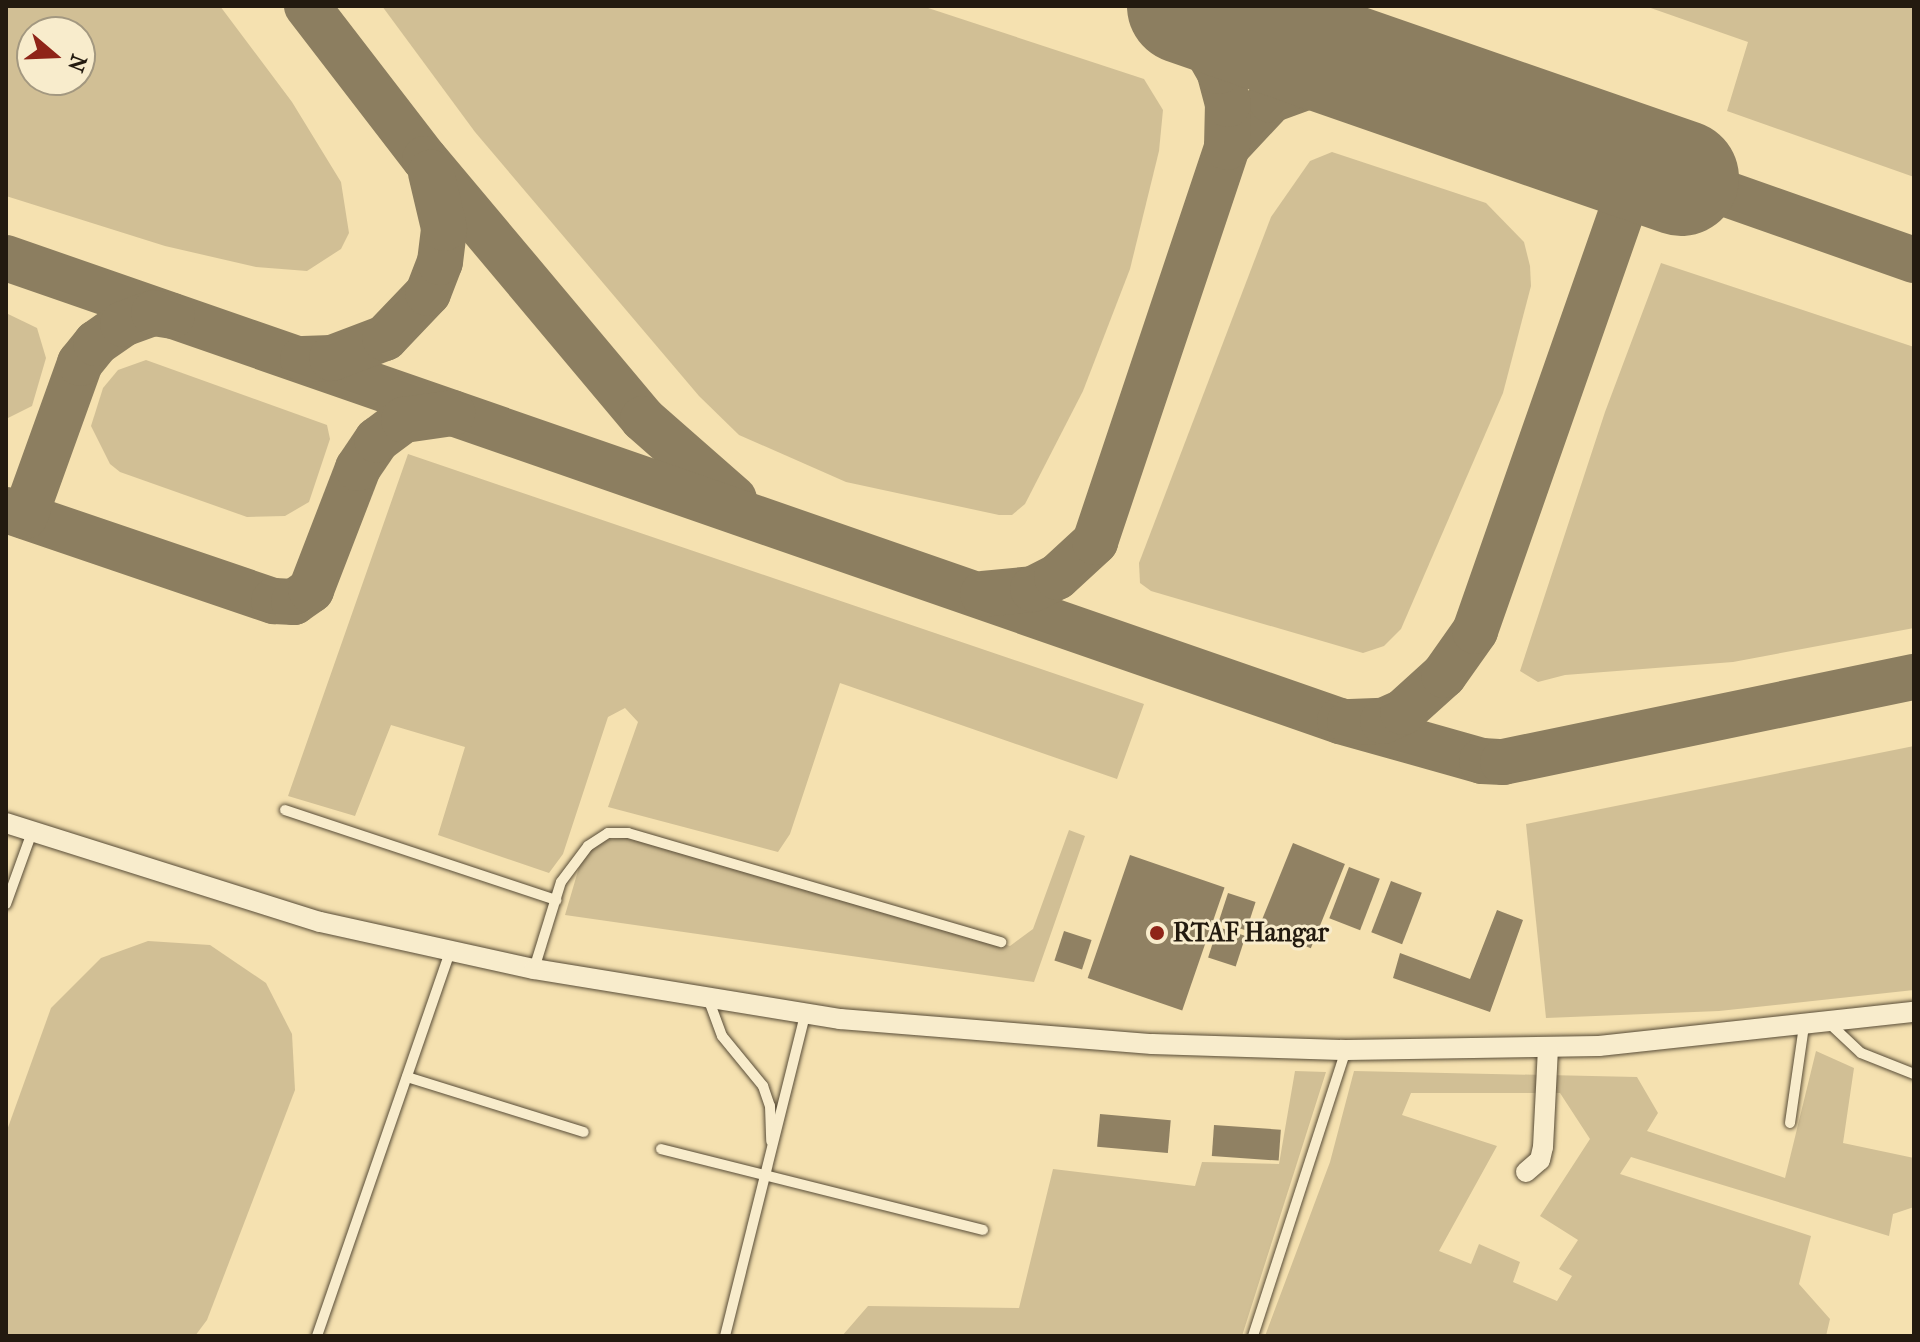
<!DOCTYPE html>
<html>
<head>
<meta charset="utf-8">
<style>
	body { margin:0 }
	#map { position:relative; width:1920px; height:1342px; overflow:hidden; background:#f5e1b0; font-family:"IM FELL French Canon",serif }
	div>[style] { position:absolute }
	.green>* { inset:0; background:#d1bf95 }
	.taxiway>* { height:46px; margin:-23px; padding:0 23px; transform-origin:23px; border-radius:23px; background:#8c7e60 }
	.runway>* { height:116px; margin:-58px; padding:0 58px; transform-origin:58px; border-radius:58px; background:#8c7e60 }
	.building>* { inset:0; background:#908163; transform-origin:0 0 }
	.roads { filter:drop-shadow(0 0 2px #584c37) drop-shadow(0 0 2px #584c37) }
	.service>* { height:10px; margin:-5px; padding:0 5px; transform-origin:5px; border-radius:5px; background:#f8eccc }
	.minor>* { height:20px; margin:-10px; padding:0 10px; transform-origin:10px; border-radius:10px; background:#f8eccc }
	.dots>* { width:22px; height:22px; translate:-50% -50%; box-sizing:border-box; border:4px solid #f8eccc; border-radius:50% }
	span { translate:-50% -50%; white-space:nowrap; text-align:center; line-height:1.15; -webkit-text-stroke:6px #f8eccc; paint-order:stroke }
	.poi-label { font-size:26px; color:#231a0f; font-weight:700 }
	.left { translate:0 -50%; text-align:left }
	.frame { position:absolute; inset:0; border:8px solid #231a0f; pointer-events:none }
	.north { position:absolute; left:16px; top:16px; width:80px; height:80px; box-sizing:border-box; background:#f8eccc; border:2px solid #a39880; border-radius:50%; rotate:109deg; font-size:22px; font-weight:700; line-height:32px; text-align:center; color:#231a0f }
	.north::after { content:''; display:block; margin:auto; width:28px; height:36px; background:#8f2418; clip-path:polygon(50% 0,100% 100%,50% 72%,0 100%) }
</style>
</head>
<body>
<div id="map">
	<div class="green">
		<div style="clip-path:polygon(evenodd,6px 6px,220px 6px,292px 102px,341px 182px,349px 233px,341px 249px,307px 271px,256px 267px,165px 246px,6px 196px,6px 6px,32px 32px,80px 32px,80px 80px,32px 80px,32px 32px)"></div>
		<div style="clip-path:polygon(382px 6px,922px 6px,1144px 79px,1163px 110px,1159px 151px,1130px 269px,1083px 391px,1025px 504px,1012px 515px,999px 515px,846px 482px,739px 435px,699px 396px,475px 132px)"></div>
		<div style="clip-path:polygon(1645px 6px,1914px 6px,1914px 177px,1727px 111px,1748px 42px)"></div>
		<div style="clip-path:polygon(1332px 152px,1486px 203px,1524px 242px,1530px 266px,1531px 286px,1503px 393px,1401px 629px,1384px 646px,1363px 653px,1151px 591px,1140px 583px,1139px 563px,1271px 217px,1310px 161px)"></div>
		<div style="clip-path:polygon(1661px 263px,1914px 347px,1914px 628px,1733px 662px,1565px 675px,1538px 682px,1520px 671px,1605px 412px)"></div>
		<div style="clip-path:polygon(6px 313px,37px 328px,46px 358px,32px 406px,6px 419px)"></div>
		<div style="clip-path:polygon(146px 360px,327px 425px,330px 439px,309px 502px,285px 516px,247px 517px,120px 472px,110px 464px,91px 426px,103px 388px,118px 370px)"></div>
		<div style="clip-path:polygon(408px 454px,1144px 704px,1117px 779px,840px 683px,790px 834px,778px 852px,608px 807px,638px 722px,625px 708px,608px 717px,563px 854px,549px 873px,438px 835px,465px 747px,391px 725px,355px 816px,288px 796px)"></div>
		<div style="clip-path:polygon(1914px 746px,1914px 990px,1719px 1011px,1546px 1018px,1526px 824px)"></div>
		<div style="clip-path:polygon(1069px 830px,1085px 836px,1034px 982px,565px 915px,580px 864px,593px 841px,647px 836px,1010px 946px,1033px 929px)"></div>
		<div style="clip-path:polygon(148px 941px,210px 945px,266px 983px,292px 1034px,295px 1090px,207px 1320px,195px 1336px,6px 1336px,6px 1133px,51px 1008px,101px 958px)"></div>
		<div style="clip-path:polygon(evenodd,1816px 1051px,1854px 1068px,1843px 1143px,1914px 1158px,1914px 1207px,1893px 1214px,1889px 1236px,1631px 1157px,1620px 1174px,1811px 1236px,1799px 1284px,1830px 1319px,1826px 1336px,1265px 1336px,1330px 1162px,1354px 1071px,1637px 1077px,1658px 1113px,1647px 1131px,1785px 1178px,1816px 1051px,1411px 1093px,1560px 1093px,1590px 1139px,1540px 1216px,1578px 1240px,1559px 1269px,1572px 1276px,1557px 1301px,1513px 1282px,1520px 1262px,1479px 1244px,1471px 1264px,1439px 1251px,1497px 1146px,1402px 1115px,1411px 1093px)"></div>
		<div style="clip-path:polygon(1295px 1071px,1326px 1072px,1242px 1336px,842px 1336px,868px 1306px,1019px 1308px,1053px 1169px,1195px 1186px,1202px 1162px,1279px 1164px)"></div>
	</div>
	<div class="taxiway">
		<div style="left:307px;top:6px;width:193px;rotate:52.4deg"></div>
		<div style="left:425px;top:159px;width:339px;rotate:50deg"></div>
		<div style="left:643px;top:419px;width:121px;rotate:41.3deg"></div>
		<div style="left:1227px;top:147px;width:64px;rotate:-46.9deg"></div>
		<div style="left:1271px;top:100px;width:38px;rotate:-20deg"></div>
		<div style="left:1307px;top:87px;width:41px;rotate:-8.3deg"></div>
		<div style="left:1348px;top:81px;width:63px;rotate:2.7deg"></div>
		<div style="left:1681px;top:178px;width:247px;rotate:19.4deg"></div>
		<div style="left:6px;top:258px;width:1412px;rotate:19.14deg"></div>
		<div style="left:1340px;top:721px;width:148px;rotate:15.7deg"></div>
		<div style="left:1482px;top:761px;width:21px;rotate:3deg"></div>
		<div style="left:1503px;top:762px;width:420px;rotate:-11.7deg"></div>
		<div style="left:303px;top:359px;width:29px;rotate:-2deg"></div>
		<div style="left:332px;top:358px;width:57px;rotate:-20.7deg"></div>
		<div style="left:385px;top:338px;width:62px;rotate:-46.3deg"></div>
		<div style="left:428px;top:293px;width:33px;rotate:-69deg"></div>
		<div style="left:440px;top:262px;width:34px;rotate:-83deg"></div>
		<div style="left:444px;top:228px;width:57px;rotate:-103.3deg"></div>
		<div style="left:6px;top:510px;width:283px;rotate:18.8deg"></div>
		<div style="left:274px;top:601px;width:20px;rotate:3deg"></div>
		<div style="left:294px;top:602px;width:21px;rotate:-35deg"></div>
		<div style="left:311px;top:590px;width:131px;rotate:-68.9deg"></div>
		<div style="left:358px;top:468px;width:34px;rotate:-56deg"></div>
		<div style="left:377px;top:440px;width:34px;rotate:-37deg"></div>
		<div style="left:404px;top:420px;width:49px;rotate:-8.3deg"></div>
		<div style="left:25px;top:516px;width:163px;rotate:-70.2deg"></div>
		<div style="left:80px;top:363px;width:26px;rotate:-51deg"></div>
		<div style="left:96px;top:343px;width:33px;rotate:-35deg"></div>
		<div style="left:123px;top:324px;width:33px;rotate:-20deg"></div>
		<div style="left:154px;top:313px;width:18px;rotate:9deg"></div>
		<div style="left:983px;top:594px;width:50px;rotate:-5.7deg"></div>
		<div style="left:1033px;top:589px;width:27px;rotate:-27deg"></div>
		<div style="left:1057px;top:577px;width:52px;rotate:-42.6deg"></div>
		<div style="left:1095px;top:542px;width:416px;rotate:-71.5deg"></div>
		<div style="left:1227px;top:147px;width:43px;rotate:-88.7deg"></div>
		<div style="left:1228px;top:104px;width:34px;rotate:-105deg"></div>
		<div style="left:1219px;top:71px;width:34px;rotate:-120deg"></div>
		<div style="left:1202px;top:41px;width:55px;rotate:-140.9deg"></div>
		<div style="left:1350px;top:722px;width:33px;rotate:-2deg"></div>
		<div style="left:1383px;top:721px;width:22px;rotate:-24deg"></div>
		<div style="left:1403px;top:712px;width:55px;rotate:-42.1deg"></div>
		<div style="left:1444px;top:675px;width:54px;rotate:-54.8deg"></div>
		<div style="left:1475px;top:631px;width:496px;rotate:-70.7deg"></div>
	</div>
	<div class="runway">
		<div style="left:1185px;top:6px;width:525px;rotate:19.13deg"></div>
	</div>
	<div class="building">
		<div style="left:1293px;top:843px;width:56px;height:91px;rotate:22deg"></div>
		<div style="left:1130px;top:855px;width:100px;height:130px;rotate:19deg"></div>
		<div style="left:1349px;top:867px;width:33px;height:55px;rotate:21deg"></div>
		<div style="left:1391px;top:881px;width:33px;height:55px;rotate:21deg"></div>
		<div style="left:1228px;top:893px;width:29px;height:30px;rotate:18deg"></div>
		<div style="clip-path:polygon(1497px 910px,1523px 920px,1490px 1012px,1393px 978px,1400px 953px,1470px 979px)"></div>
		<div style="left:1218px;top:927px;width:29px;height:32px;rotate:18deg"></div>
		<div style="left:1064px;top:931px;width:29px;height:31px;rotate:18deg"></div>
		<div style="left:1100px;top:1114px;width:71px;height:33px;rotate:5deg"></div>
		<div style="left:1214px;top:1125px;width:67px;height:31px;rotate:4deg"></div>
	</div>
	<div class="roads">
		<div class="service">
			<div style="left:285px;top:810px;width:286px;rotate:18.4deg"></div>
			<div style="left:6px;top:904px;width:77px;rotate:-70.1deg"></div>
			<div style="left:534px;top:969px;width:91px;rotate:-72.8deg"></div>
			<div style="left:561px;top:882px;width:45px;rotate:-53.1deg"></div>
			<div style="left:588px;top:846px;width:24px;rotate:-33deg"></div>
			<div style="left:608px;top:833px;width:20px"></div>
			<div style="left:628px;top:833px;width:389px;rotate:16.3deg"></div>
			<div style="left:708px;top:998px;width:40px;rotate:69.8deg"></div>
			<div style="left:722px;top:1036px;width:65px;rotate:50.6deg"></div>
			<div style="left:763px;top:1086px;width:21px;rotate:71deg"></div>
			<div style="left:770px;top:1106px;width:35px;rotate:88deg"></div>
			<div style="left:1829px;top:1023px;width:44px;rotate:43.2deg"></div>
			<div style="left:1861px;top:1053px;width:57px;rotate:21.6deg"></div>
			<div style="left:407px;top:1077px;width:185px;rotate:17.3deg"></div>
			<div style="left:1790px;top:1123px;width:98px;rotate:-81.8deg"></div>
			<div style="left:661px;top:1149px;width:332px;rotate:14.1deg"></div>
			<div style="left:317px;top:1336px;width:407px;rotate:-70.9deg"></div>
			<div style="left:725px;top:1336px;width:332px;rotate:-76deg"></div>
			<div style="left:1253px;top:1336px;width:301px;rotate:-72deg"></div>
		</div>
		<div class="minor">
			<div style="left:6px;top:823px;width:329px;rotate:17.5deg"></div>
			<div style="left:320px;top:922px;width:219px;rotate:12.4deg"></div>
			<div style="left:534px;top:969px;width:310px;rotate:9.3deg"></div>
			<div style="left:840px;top:1019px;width:313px;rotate:4.6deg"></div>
			<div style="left:1152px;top:1044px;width:194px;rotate:1.8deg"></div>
			<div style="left:1346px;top:1050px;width:253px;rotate:-0.9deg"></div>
			<div style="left:1599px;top:1046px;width:317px;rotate:-6.2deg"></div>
			<div style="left:1526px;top:1172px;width:18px;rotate:-41deg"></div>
			<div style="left:1540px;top:1160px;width:13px;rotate:-77deg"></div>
			<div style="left:1543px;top:1147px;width:99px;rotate:-87.1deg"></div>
		</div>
	</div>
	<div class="dots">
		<div style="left:1157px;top:933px;background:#8f2418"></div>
	</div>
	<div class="poi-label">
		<span class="left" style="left:1173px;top:933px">RTAF Hangar</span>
	</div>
	<div class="frame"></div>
	<div class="north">N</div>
</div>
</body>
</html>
